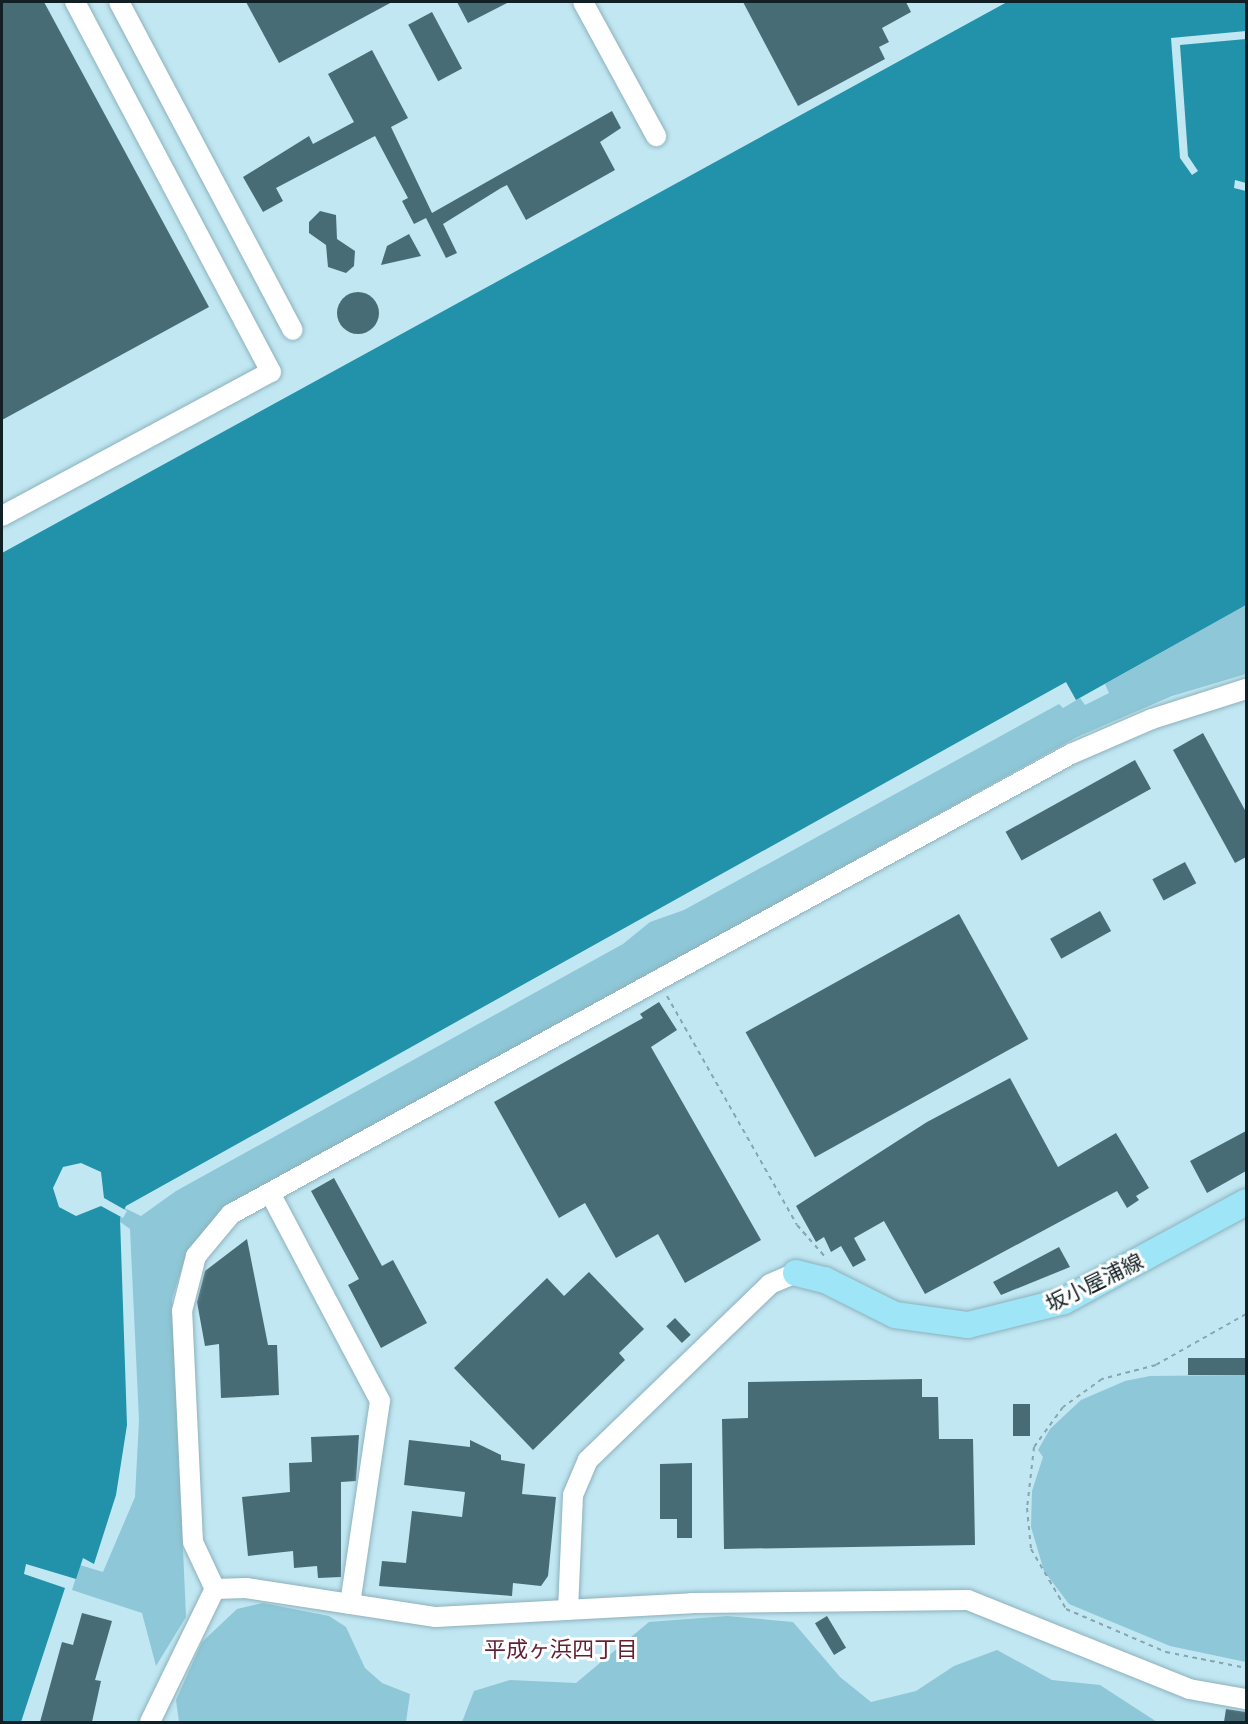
<!DOCTYPE html>
<html>
<head>
<meta charset="utf-8">
<style>
	body { margin:0 }
	#map { position:relative; width:1248px; height:1724px; overflow:hidden; background:#c0e7f2; font-family:"Open Sans","Noto Sans JP",sans-serif }
	div>[style] { position:absolute }
	.green>* { inset:0; background:#8ec7d7 }
	.water>* { inset:0; background:#2291aa }
	.pier>* { inset:0; background:#c0e7f2 }
	.building>* { inset:0; background:#486c75; transform-origin:0 0 }
	.round { border-radius:50% }
	.path>* { height:2px; margin-top:-1px; transform-origin:0; background:repeating-linear-gradient(90deg,#86a5ad 0 4.5px,transparent 0 9px) }
	.roads { filter:drop-shadow(0 0 2px #8cb1bc) drop-shadow(0 0 2px #8cb1bc) }
	.minor>* { height:20px; margin:-10px; padding:0 10px; transform-origin:10px; border-radius:10px; background:#fff }
	.major>* { height:26px; margin:-13px; padding:0 13px; transform-origin:13px; border-radius:13px; background:#9ee5f7 }
	span { translate:-50% -50%; white-space:nowrap; text-align:center; line-height:1.15; -webkit-text-stroke:6px #fff; paint-order:stroke }
	.street-label { font-size:21px; color:#112024 }
	.neighbourhood-label { font-size:22px; color:#641f32 }
	.frame { position:absolute; inset:0; border:3px solid #112024; pointer-events:none }
</style>
</head>
<body>
<div id="map">
	<div class="green">
		<div style="clip-path:polygon(1246px 605px,1246px 674px,1172px 696px,1077px 737px,219px 1213px,187px 1252px,172px 1299px,186px 1617px,156px 1666px,142px 1613px,72px 1590px,80px 1565px,103px 1572px,135px 1497px,139px 1420px,130px 1229px,101px 1208px,106px 1199px,141px 1216px,176px 1191px,623px 944px,650px 922px,684px 910px,1059px 704px,1063px 708px,1080px 698px,1085px 705px,1109px 693px,1105px 684px)"></div>
		<div style="clip-path:polygon(1246px 1375px,1246px 1662px,1170px 1646px,1069px 1604px,1044px 1571px,1031px 1527px,1032px 1491px,1043px 1457px,1038px 1450px,1050px 1429px,1081px 1400px,1125px 1381px,1150px 1376px)"></div>
		<div style="clip-path:polygon(263px 1603px,329px 1616px,346px 1627px,365px 1668px,382px 1683px,410px 1694px,406px 1722px,179px 1722px,176px 1700px,202px 1642px,237px 1609px)"></div>
		<div style="clip-path:polygon(727px 1616px,793px 1622px,840px 1677px,871px 1702px,916px 1691px,954px 1666px,997px 1650px,1052px 1680px,1100px 1685px,1157px 1722px,462px 1722px,474px 1691px,510px 1680px,576px 1683px,649px 1622px)"></div>
	</div>
	<div class="water">
		<div style="clip-path:polygon(1007px 2px,1246px 2px,1246px 31px,1171px 38px,1180px 158px,1192px 175px,1198px 171px,1188px 156px,1180px 45px,1246px 39px,1246px 183px,1235px 180px,1234px 188px,1246px 191px,1246px 605px,1076px 700px,1066px 682px,126px 1206px,120px 1218px,127px 1425px,116px 1495px,94px 1564px,83px 1558px,76px 1579px,26px 1564px,24px 1574px,65px 1588px,21px 1722px,2px 1722px,2px 553px)"></div>
	</div>
	<div class="pier">
		<div style="clip-path:polygon(81px 1163px,101px 1172px,104px 1198px,127px 1211px,123px 1218px,101px 1206px,76px 1216px,59px 1207px,53px 1188px,63px 1167px)"></div>
	</div>
	<div class="building">
		<div style="clip-path:polygon(2px 2px,44px 2px,209px 307px,2px 420px)"></div>
		<div style="clip-path:polygon(246px 2px,392px 2px,279px 63px)"></div>
		<div style="clip-path:polygon(457px 2px,509px 2px,468px 23px)"></div>
		<div style="clip-path:polygon(743px 2px,906px 2px,911px 12px,882px 28px,889px 42px,879px 47px,885px 59px,798px 106px)"></div>
		<div style="left:432px;top:12px;width:64px;height:27px;rotate:62deg"></div>
		<div style="clip-path:polygon(372px 50px,408px 118px,391px 127px,432px 213px,612px 111px,621px 128px,600px 142px,615px 170px,526px 220px,507px 185px,501px 188px,443px 224px,457px 253px,446px 258px,426px 218px,414px 224px,402px 201px,408px 198px,375px 136px,276px 188px,283px 201px,263px 212px,243px 177px,309px 136px,313px 144px,354px 122px,328px 74px)"></div>
		<div style="clip-path:polygon(320px 211px,336px 215px,337px 239px,355px 251px,354px 266px,346px 273px,328px 267px,326px 245px,309px 233px,309px 222px)"></div>
		<div style="clip-path:polygon(409px 234px,421px 256px,381px 265px,387px 246px)"></div>
		<div class="round" style="left:337px;top:292px;width:42px;height:42px"></div>
		<div style="clip-path:polygon(1203px 733px,1246px 812px,1246px 857px,1235px 863px,1173px 750px)"></div>
		<div style="left:1135px;top:760px;width:33px;height:148px;rotate:61deg"></div>
		<div style="left:1185px;top:862px;width:24px;height:37px;rotate:62deg"></div>
		<div style="left:1100px;top:911px;width:23px;height:57px;rotate:61deg"></div>
		<div style="left:959px;top:914px;width:143px;height:244px;rotate:61deg"></div>
		<div style="clip-path:polygon(659px 1002px,677px 1030px,651px 1047px,761px 1240px,685px 1283px,658px 1234px,616px 1258px,585px 1203px,559px 1218px,494px 1102px,643px 1018px,640px 1014px)"></div>
		<div style="clip-path:polygon(1010px 1078px,1058px 1167px,1116px 1133px,1149px 1188px,1136px 1196px,1139px 1200px,1127px 1208px,1117px 1191px,925px 1294px,884px 1221px,854px 1238px,866px 1260px,853px 1267px,841px 1246px,831px 1252px,824px 1237px,816px 1242px,796px 1206px,927px 1122px)"></div>
		<div style="clip-path:polygon(1246px 1131px,1246px 1171px,1207px 1193px,1190px 1161px)"></div>
		<div style="clip-path:polygon(334px 1178px,382px 1266px,393px 1260px,427px 1323px,381px 1348px,348px 1285px,359px 1279px,311px 1191px)"></div>
		<div style="clip-path:polygon(247px 1239px,268px 1345px,277px 1345px,279px 1395px,221px 1398px,219px 1344px,205px 1346px,197px 1302px,205px 1271px)"></div>
		<div style="clip-path:polygon(1059px 1247px,1070px 1267px,1001px 1295px,993px 1282px)"></div>
		<div style="clip-path:polygon(589px 1272px,644px 1329px,619px 1353px,625px 1360px,533px 1450px,454px 1368px,547px 1278px,564px 1296px)"></div>
		<div style="left:675px;top:1318px;width:23px;height:12px;rotate:47deg"></div>
		<div style="left:1246px;top:1358px;width:17px;height:58px;rotate:90deg"></div>
		<div style="clip-path:polygon(922px 1379px,922px 1397px,938px 1397px,939px 1439px,973px 1439px,975px 1545px,724px 1549px,722px 1419px,748px 1418px,748px 1382px)"></div>
		<div style="left:1013px;top:1404px;width:17px;height:32px"></div>
		<div style="clip-path:polygon(359px 1435px,356px 1481px,341px 1482px,341px 1577px,318px 1578px,317px 1566px,294px 1568px,293px 1551px,248px 1556px,242px 1497px,290px 1492px,289px 1463px,312px 1462px,311px 1437px)"></div>
		<div style="clip-path:polygon(409px 1440px,470px 1447px,470px 1440px,501px 1455px,501px 1460px,525px 1464px,522px 1494px,556px 1497px,548px 1576px,541px 1586px,513px 1583px,512px 1596px,379px 1586px,382px 1561px,406px 1563px,412px 1511px,462px 1517px,465px 1492px,404px 1485px)"></div>
		<div style="clip-path:polygon(692px 1463px,692px 1538px,677px 1538px,677px 1519px,660px 1519px,660px 1464px)"></div>
		<div style="clip-path:polygon(82px 1613px,112px 1621px,95px 1680px,101px 1681px,92px 1722px,40px 1722px,62px 1642px,73px 1645px)"></div>
		<div style="left:827px;top:1616px;width:37px;height:14px;rotate:59deg"></div>
		<div style="clip-path:polygon(1226px 1709px,1246px 1712px,1246px 1722px,1224px 1722px)"></div>
	</div>
	<div class="path">
		<div style="left:667px;top:996px;width:263px;rotate:60.4deg"></div>
		<div style="left:797px;top:1225px;width:45px;rotate:48.6deg"></div>
		<div style="left:1246px;top:1314px;width:103px;rotate:150.5deg"></div>
		<div style="left:1156px;top:1365px;width:56px;rotate:165.5deg"></div>
		<div style="left:1102px;top:1379px;width:48px;rotate:144.3deg"></div>
		<div style="left:1063px;top:1407px;width:49px;rotate:125.9deg"></div>
		<div style="left:1034px;top:1447px;width:61px;rotate:96.5deg"></div>
		<div style="left:1027px;top:1508px;width:41px;rotate:84.4deg"></div>
		<div style="left:1031px;top:1549px;width:69px;rotate:59.7deg"></div>
		<div style="left:1066px;top:1609px;width:109px;rotate:23.3deg"></div>
		<div style="left:1166px;top:1652px;width:82px;rotate:11.3deg"></div>
	</div>
	<div class="roads">
		<div class="minor">
			<div style="left:119px;top:2px;width:371px;rotate:62.1deg"></div>
			<div style="left:583px;top:2px;width:153px;rotate:61.4deg"></div>
			<div style="left:2px;top:516px;width:305px;rotate:-28.2deg"></div>
			<div style="left:271px;top:372px;width:419px;rotate:-117.9deg"></div>
			<div style="left:270px;top:1193px;width:235px;rotate:62.1deg"></div>
			<div style="left:380px;top:1401px;width:205px;rotate:98.4deg"></div>
			<div style="left:215px;top:1589px;width:52px;rotate:-115.1deg"></div>
			<div style="left:193px;top:1542px;width:231px;rotate:-92.7deg"></div>
			<div style="left:182px;top:1311px;width:57px;rotate:-75.7deg"></div>
			<div style="left:196px;top:1256px;width:55px;rotate:-50.2deg"></div>
			<div style="left:231px;top:1214px;width:958px;rotate:-28.71deg"></div>
			<div style="left:1071px;top:754px;width:88px;rotate:-23.4deg"></div>
			<div style="left:1152px;top:719px;width:99px;rotate:-17.7deg"></div>
			<div style="left:215px;top:1589px;width:31px;rotate:-2deg"></div>
			<div style="left:246px;top:1588px;width:192px;rotate:8.7deg"></div>
			<div style="left:436px;top:1617px;width:256px;rotate:-3.1deg"></div>
			<div style="left:692px;top:1603px;width:276px;rotate:-0.6deg"></div>
			<div style="left:968px;top:1600px;width:238px;rotate:21.9deg"></div>
			<div style="left:1189px;top:1689px;width:58px;rotate:10deg"></div>
			<div style="left:568px;top:1610px;width:115px;rotate:-87.5deg"></div>
			<div style="left:573px;top:1495px;width:38px;rotate:-67deg"></div>
			<div style="left:588px;top:1460px;width:253px;rotate:-44deg"></div>
			<div style="left:770px;top:1284px;width:28px;rotate:-23deg"></div>
			<div style="left:150px;top:1722px;width:148px;rotate:-64deg"></div>
		</div>
		<div class="major">
			<div style="left:796px;top:1273px;width:30px;rotate:14deg"></div>
			<div style="left:825px;top:1280px;width:78px;rotate:26.6deg"></div>
			<div style="left:895px;top:1315px;width:74px;rotate:7.8deg"></div>
			<div style="left:968px;top:1325px;width:99px;rotate:-14deg"></div>
			<div style="left:1064px;top:1301px;width:207px;rotate:-28.5deg"></div>
		</div>
	</div>
	<div class="street-label">
		<span style="left:1094px;top:1282px;rotate:-26deg">坂小屋浦線</span>
	</div>
	<div class="neighbourhood-label">
		<span style="left:561px;top:1649px">平成ヶ浜四丁目</span>
	</div>
	<div class="frame"></div>
</div>
</body>
</html>
